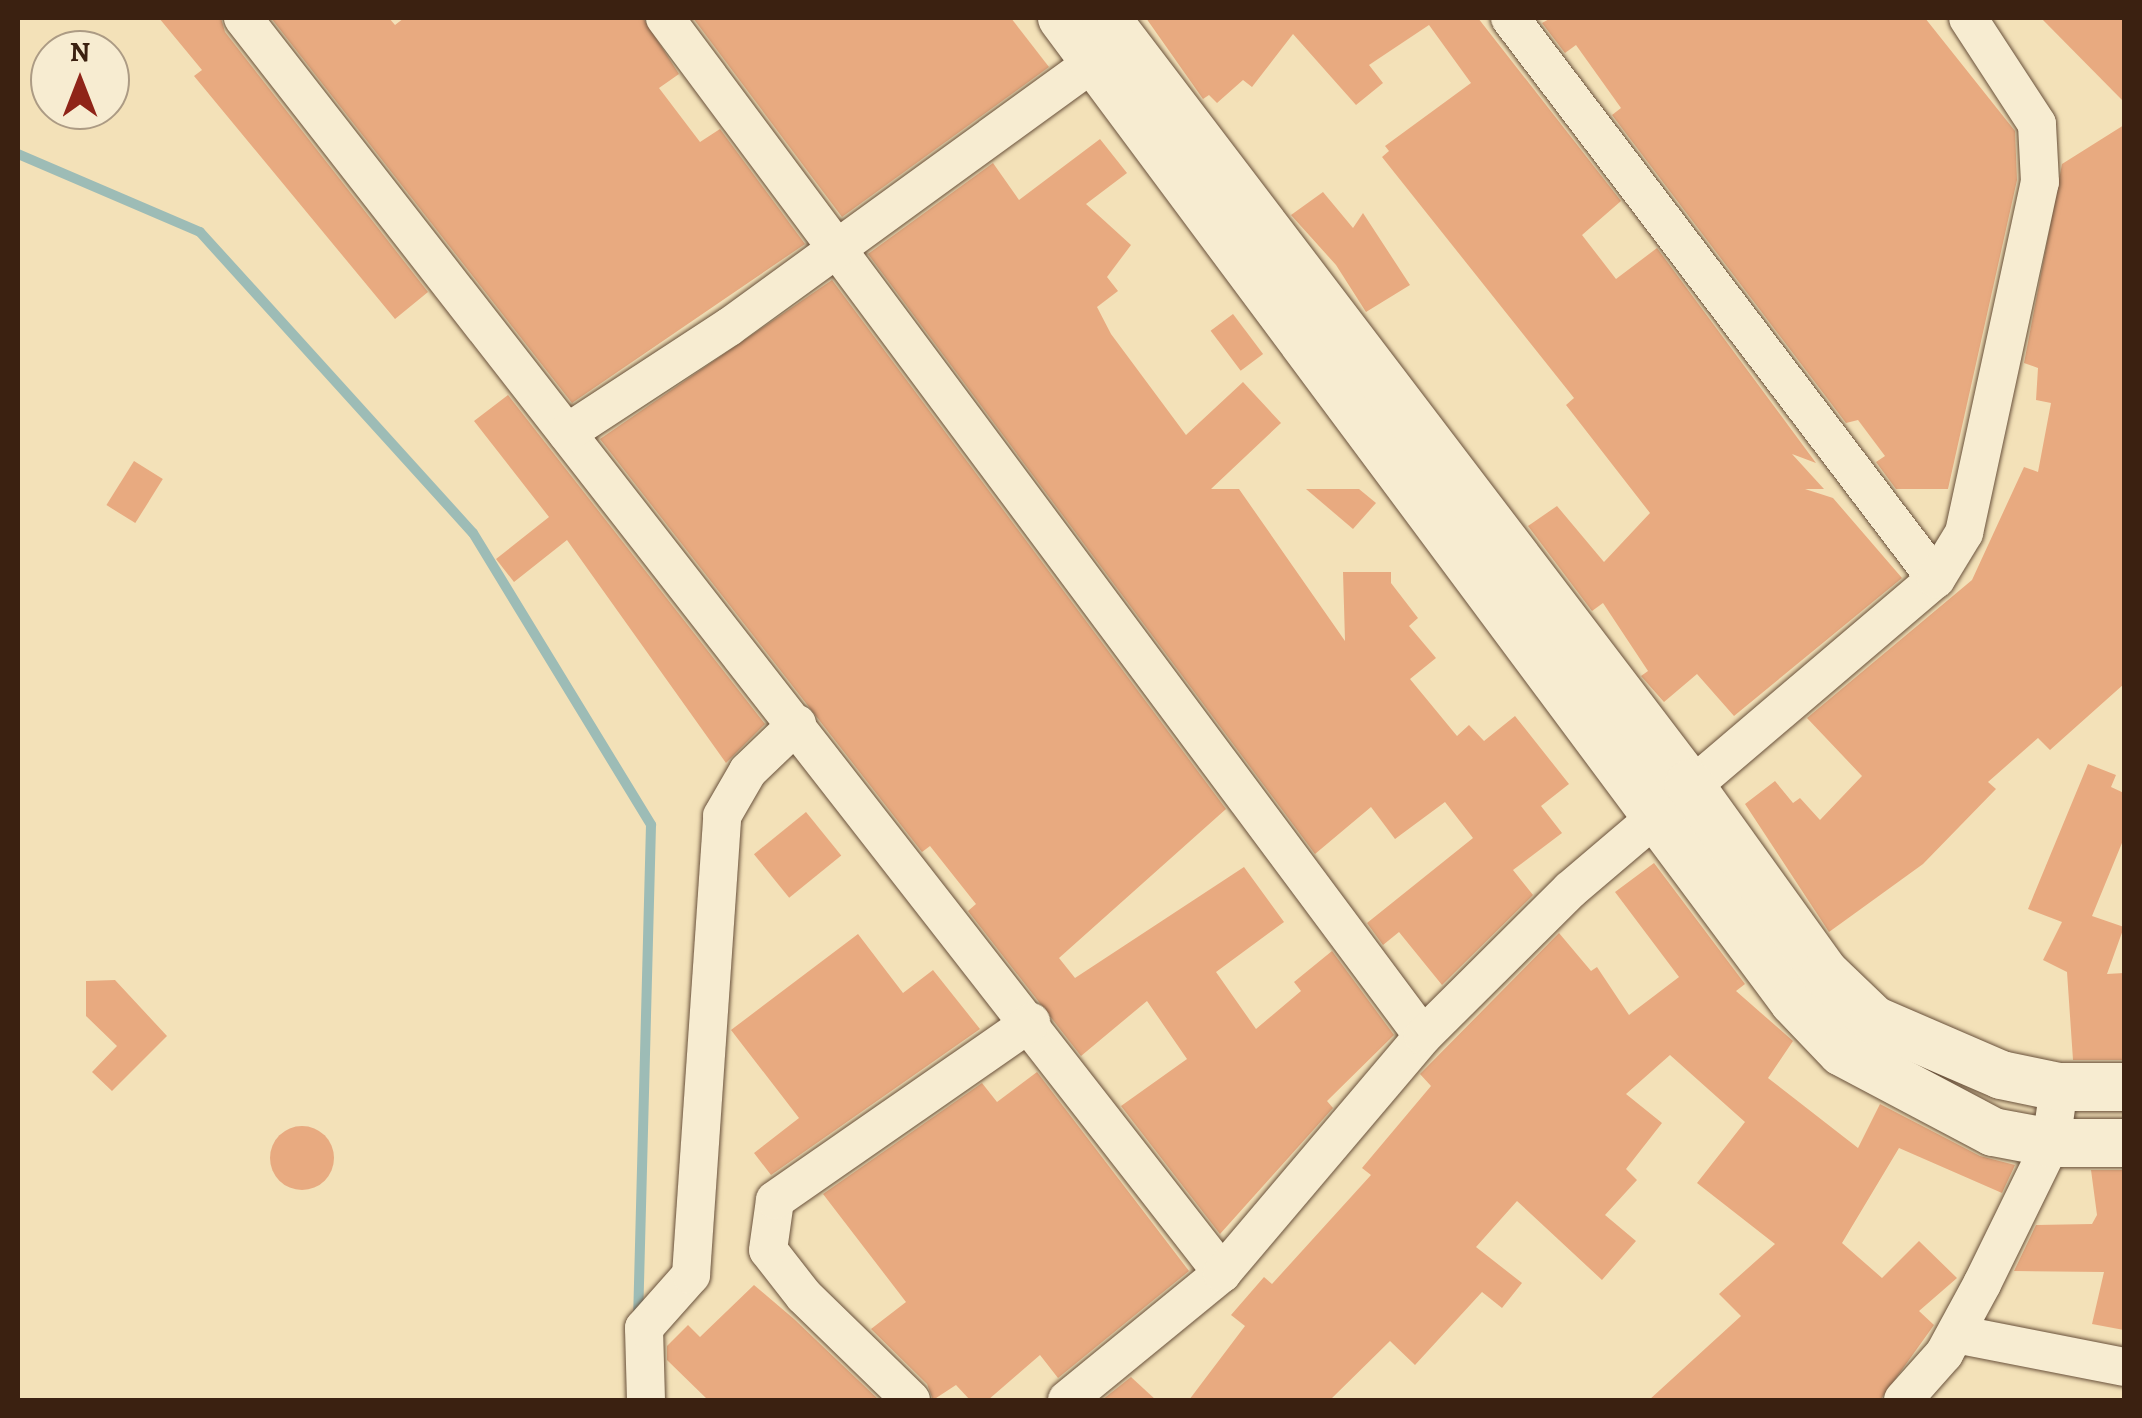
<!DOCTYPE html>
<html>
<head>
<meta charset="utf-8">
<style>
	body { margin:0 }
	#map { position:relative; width:2142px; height:1418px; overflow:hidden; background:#f3e1b8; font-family:Alegreya,serif }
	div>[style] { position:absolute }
	.stream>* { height:10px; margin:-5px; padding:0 5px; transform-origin:5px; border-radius:5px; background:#9dbcb6 }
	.building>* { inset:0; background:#e8aa80; transform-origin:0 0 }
	.round { border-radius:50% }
	.roads { filter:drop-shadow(0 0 2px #69513b) drop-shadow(0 0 2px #69513b) }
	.minor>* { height:38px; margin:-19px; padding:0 19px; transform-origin:19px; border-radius:19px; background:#f7ecd1 }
	.tertiary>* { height:48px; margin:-24px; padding:0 24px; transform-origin:24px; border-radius:24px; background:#f7ecd1 }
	span { translate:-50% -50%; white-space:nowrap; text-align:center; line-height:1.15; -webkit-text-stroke:8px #f7ecd1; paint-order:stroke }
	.frame { position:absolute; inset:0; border:20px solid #3b2111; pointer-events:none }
	.north { position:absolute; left:30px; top:30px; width:100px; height:100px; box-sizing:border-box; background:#f7ecd1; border:2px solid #ac9b84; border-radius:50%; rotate:0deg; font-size:28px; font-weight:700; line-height:40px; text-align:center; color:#3b2111 }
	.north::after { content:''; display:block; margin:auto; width:35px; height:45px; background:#8f2418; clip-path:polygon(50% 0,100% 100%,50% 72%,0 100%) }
</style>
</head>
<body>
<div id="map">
	<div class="stream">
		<div style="left:18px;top:154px;width:198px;rotate:23.2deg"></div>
		<div style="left:200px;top:232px;width:406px;rotate:47.8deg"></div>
		<div style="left:473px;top:533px;width:342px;rotate:58.6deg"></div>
		<div style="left:651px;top:825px;width:492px;rotate:91.5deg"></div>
	</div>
	<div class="building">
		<div style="clip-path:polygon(159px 18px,221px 18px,225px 32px,428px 292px,395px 319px,194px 76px,202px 70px)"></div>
		<div style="clip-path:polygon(271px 18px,389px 18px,395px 25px,404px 18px,643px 18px,679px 74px,659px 88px,700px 142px,720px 129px,805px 244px,572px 403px)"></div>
		<div style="clip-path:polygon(693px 18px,1011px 18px,1049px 67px,842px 217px)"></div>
		<div style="clip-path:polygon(1146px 18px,1478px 18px,1621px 201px,1582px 235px,1616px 279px,1657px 248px,1816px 463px,1792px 454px,1824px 489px,1805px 489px,1833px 498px,1902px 578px,1734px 716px,1697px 674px,1664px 702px,1641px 676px,1648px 671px,1603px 603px,1592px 611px,1528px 526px,1557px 506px,1604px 562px,1650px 513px,1566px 405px,1574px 398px,1382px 157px,1389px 151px,1385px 146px,1471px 83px,1429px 25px,1369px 65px,1383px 83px,1356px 105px,1293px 34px,1252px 87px,1243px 80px,1217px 103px,1209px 95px,1203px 99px)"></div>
		<div style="clip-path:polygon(1551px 18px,1925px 18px,2015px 131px,2017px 180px,1948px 489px,1896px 489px,1876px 462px,1885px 456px,1858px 420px,1846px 423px,1612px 115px,1621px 108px,1576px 45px,1565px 53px,1542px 23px)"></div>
		<div style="clip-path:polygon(2041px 18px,2124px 18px,2124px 102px)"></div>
		<div style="clip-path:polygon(2124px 125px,2124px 684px,2050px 750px,2038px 738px,1988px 782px,1996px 789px,1923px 864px,1829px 932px,1745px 804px,1775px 781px,1793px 803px,1800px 798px,1820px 820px,1862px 776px,1807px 718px,1972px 580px,2024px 467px,2038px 472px,2051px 403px,2036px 400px,2038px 368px,2024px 363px,2062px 164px)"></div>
		<div style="clip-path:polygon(1100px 139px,1127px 173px,1086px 204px,1131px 245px,1107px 277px,1118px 291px,1097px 307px,1111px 334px,1186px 435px,1243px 382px,1281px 423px,1211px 489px,1239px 489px,1345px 641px,1343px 572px,1391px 572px,1391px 583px,1418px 618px,1409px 626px,1436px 658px,1410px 679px,1457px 736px,1469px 725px,1484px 741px,1515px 716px,1569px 784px,1541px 806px,1562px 833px,1513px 870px,1533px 895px,1442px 985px,1399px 932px,1383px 945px,1367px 923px,1473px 838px,1445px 802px,1395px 839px,1371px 807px,1315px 854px,868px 254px,993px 163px,1019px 200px)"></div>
		<div style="clip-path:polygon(1323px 192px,1353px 228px,1363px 213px,1410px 285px,1366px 312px,1336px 265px,1291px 215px)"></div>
		<div style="clip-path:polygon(832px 280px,1226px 809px,1059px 958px,1075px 978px,1244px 867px,1284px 922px,1216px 972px,1256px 1029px,1301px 991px,1294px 982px,1332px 951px,1394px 1035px,1327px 1101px,1333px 1108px,1220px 1234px,1121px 1106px,1187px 1059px,1147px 1001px,1081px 1056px,968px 911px,976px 904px,930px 846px,922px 852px,600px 439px)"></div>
		<div style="left:1233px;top:314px;width:50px;height:28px;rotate:53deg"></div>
		<div style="clip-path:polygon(508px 395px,765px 724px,726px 763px,567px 540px,514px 582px,496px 559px,549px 517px,474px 421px)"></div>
		<div style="left:134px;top:461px;width:34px;height:52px;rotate:32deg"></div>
		<div style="clip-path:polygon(1306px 489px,1359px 489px,1376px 503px,1353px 529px)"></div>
		<div style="clip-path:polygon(2088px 764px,2116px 775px,2111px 787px,2124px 793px,2124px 838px,2092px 916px,2124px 927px,2107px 974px,2124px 973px,2124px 1060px,2073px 1060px,2067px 972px,2043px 960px,2062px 922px,2028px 909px)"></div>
		<div style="left:806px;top:812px;width:56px;height:67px;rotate:51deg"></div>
		<div style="clip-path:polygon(1654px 863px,1745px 984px,1736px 991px,1793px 1041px,1768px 1078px,1858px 1148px,1880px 1104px,1980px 1156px,2015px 1165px,2002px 1193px,1899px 1148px,1842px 1243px,1882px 1278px,1919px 1241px,1957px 1278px,1919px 1311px,1934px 1325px,1881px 1399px,1649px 1400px,1741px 1316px,1719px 1294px,1775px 1244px,1697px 1183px,1745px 1122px,1670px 1055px,1626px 1094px,1662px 1123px,1626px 1169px,1637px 1180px,1605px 1215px,1636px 1241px,1602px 1280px,1517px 1201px,1476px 1247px,1522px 1283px,1502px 1308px,1482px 1292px,1415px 1365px,1390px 1341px,1330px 1400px,1189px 1400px,1245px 1326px,1231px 1315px,1264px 1277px,1272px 1284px,1371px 1175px,1362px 1168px,1431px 1086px,1420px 1074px,1559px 933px,1591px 971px,1597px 967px,1629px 1015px,1679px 977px,1615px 892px)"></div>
		<div style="clip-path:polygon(858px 934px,903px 993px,933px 970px,980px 1029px,771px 1175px,754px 1153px,799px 1118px,731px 1030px)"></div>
		<div style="clip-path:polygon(115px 980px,167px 1036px,112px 1091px,92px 1072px,117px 1046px,86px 1016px,86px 981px)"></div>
		<div style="clip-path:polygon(1037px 1072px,1189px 1271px,1058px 1378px,1040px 1355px,988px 1400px,970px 1400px,956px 1385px,933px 1400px,927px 1384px,871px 1329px,906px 1302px,823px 1194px,982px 1083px,997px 1102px)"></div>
		<div class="round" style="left:270px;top:1126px;width:64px;height:64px"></div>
		<div style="clip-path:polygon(2091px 1170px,2124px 1170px,2124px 1330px,2092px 1324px,2104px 1272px,2014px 1271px,2036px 1225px,2092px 1224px,2097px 1215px)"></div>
		<div style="clip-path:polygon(754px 1285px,794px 1319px,879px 1400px,708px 1400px,667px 1360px,667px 1346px,688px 1325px,700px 1337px)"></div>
		<div style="clip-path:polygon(1131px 1377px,1156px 1400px,1102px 1400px)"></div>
	</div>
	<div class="roads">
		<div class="minor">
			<div style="left:243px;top:18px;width:1592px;rotate:52.04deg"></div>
			<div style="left:665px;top:18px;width:1269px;rotate:53.33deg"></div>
			<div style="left:1510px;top:18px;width:704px;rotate:52.79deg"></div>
			<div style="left:567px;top:433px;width:194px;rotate:-33.2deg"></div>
			<div style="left:729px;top:327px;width:478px;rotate:-36deg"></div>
			<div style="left:1956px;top:1334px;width:171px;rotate:11.1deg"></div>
			<div style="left:646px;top:1400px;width:72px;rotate:-91.6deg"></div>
			<div style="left:644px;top:1328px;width:71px;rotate:-48.4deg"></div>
			<div style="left:691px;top:1275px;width:460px;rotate:-86.1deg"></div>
			<div style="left:722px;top:816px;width:52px;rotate:-60deg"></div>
			<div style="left:748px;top:771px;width:68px;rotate:-43.8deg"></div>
			<div style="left:911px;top:1400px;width:149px;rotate:-135.8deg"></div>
			<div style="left:804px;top:1296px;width:58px;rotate:-128deg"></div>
			<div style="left:768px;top:1250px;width:50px;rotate:-82deg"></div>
			<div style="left:775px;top:1200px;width:312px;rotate:-34.8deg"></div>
			<div style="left:1067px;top:1400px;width:200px;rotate:-39.3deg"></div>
			<div style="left:1222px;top:1273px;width:311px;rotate:-49.7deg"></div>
			<div style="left:1423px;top:1036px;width:207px;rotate:-44.8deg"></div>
			<div style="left:1570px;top:890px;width:480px;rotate:-40.4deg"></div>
			<div style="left:1936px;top:579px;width:54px;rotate:-58.7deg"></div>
			<div style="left:1964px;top:533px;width:359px;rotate:-77.8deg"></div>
			<div style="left:2040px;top:182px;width:58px;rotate:-93deg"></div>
			<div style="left:2037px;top:124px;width:126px;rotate:-123.1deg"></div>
			<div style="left:1903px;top:1400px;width:62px;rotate:-48.3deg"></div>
			<div style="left:1944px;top:1354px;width:80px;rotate:-61.5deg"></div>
			<div style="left:1982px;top:1284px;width:157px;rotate:-63.9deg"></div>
			<div style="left:2051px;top:1143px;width:57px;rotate:-81.9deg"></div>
		</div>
		<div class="tertiary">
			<div style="left:1062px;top:18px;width:1226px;rotate:53.35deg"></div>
			<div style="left:1794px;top:1002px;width:69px;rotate:46.2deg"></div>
			<div style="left:1842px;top:1052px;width:171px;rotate:27.9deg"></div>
			<div style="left:1993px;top:1132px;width:59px;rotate:10.7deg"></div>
			<div style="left:2051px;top:1143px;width:73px"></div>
			<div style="left:1106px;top:18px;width:963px;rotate:52.73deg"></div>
			<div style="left:1689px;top:784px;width:233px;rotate:54.3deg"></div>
			<div style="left:1825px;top:973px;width:68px;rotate:43.8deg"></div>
			<div style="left:1874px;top:1020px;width:138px;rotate:23.4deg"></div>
			<div style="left:2001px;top:1075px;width:59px;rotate:11.7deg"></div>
			<div style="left:2059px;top:1087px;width:65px"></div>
		</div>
	</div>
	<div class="frame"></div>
	<div class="north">N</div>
</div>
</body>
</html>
